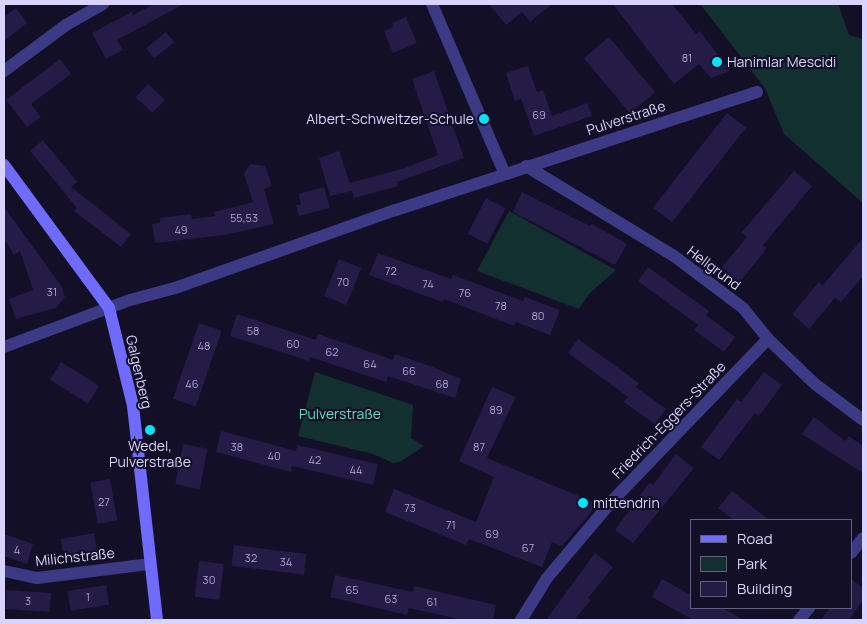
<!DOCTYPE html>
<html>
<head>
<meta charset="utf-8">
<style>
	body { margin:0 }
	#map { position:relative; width:867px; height:624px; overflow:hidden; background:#130f26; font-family:Manrope,sans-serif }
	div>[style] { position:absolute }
	.green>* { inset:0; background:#12302f }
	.building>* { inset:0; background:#241b47; transform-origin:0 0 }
	.street>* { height:12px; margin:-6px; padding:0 6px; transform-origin:6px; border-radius:6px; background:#3d3a85 }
	.secondary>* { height:12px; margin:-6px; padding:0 6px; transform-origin:6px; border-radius:6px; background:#6f6bff }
	.dots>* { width:14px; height:14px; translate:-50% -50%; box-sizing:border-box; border:2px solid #130f26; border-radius:50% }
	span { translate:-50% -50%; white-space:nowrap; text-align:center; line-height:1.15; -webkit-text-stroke:4px #130f26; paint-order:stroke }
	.number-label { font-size:11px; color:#aca6d1 }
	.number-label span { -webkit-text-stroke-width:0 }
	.poi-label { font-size:14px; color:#d9d4ff }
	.left { translate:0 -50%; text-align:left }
	.right { translate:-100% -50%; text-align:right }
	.street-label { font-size:14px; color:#d9d4ff }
	.park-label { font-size:14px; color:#5fe0c0 }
	.frame { position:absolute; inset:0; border:5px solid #d9d4ff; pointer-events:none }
	.legend { position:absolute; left:690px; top:519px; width:162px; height:90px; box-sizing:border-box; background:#130f26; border:1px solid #625e7d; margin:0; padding:6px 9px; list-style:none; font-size:15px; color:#d9d4ff }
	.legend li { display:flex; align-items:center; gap:10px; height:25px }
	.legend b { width:25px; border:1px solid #625e7d }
</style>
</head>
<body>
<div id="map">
	<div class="green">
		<div style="clip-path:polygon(700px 4px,838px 4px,849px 35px,863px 39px,863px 203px,784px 134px,765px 88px)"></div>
		<div style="clip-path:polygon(509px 211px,616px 270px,589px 294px,579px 309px,477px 271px)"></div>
		<div style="clip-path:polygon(315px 372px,413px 405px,411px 438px,424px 446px,400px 462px,393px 463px,373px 454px,298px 436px)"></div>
	</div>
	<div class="building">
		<div style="clip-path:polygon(154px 4px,184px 4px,117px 40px,123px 50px,106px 59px,92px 33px,132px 12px,133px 15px)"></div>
		<div style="clip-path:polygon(489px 4px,552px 4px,530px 22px,522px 12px,506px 25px)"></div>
		<div style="clip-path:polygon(613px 4px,672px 4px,696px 34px,700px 31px,730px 71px,711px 78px,699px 64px,674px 84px)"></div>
		<div style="clip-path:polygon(16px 8px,27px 23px,4px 41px,4px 17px)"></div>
		<div style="clip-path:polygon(406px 17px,417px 43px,393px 53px,384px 31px,393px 27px,392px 23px)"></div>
		<div style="left:166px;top:32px;width:13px;height:26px;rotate:51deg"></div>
		<div style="left:609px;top:37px;width:72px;height:33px;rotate:50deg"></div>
		<div style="clip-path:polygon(60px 59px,71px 74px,31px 104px,41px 117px,27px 127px,6px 100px)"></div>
		<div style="clip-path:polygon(528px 66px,537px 92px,543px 90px,552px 116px,587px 103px,592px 116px,534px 136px,521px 99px,515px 101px,506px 73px)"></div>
		<div style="clip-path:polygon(434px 71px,464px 158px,397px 182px,398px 186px,354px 198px,352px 191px,330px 196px,319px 158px,339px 151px,351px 186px,350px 183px,405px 168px,438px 155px,412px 79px)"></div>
		<div style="left:148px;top:84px;width:23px;height:18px;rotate:43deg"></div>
		<div style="left:727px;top:113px;width:24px;height:120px;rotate:38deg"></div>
		<div style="clip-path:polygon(43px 140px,77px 182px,71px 187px,131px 234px,121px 247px,74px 211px,77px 208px,30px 151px)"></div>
		<div style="clip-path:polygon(250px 164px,265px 166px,272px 186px,264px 189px,274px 224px,224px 235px,155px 243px,152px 224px,160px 223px,160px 218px,191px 214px,192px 219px,215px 216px,214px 212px,253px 202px,244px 174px)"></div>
		<div style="clip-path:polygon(794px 171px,812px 186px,763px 245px,767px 248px,739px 283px,722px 267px,747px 237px,742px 232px)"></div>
		<div style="clip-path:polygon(324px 187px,330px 208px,299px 216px,296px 205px,301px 204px,298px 194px)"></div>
		<div style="clip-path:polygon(522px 192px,590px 226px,592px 224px,627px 244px,615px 265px,513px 212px)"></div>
		<div style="left:486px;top:198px;width:22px;height:40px;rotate:27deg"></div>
		<div style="clip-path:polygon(4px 207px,62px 287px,65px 297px,56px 308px,16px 319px,9px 299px,33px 290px,20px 251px,14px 255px,4px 239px)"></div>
		<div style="clip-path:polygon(863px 238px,863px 276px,841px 302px,835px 298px,809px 329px,792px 314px,819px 282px,823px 285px)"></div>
		<div style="clip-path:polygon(378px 253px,451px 279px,453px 275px,523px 301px,525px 297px,560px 310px,550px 335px,516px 322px,514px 326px,444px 299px,442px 302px,369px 275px)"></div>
		<div style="left:339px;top:259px;width:24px;height:40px;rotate:22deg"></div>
		<div style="clip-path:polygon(648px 267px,709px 311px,706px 315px,735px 337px,724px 352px,694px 330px,698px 325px,638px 281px)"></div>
		<div style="clip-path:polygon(237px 314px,316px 340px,318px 334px,393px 360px,395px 354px,430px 366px,461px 379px,455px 398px,388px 376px,386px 382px,310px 357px,309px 361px,230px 336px)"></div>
		<div style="left:199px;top:323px;width:24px;height:80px;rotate:19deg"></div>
		<div style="clip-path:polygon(578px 339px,639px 383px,636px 387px,666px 409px,655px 424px,624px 402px,628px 397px,568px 353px)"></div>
		<div style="left:61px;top:362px;width:45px;height:21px;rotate:32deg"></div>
		<div style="clip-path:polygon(764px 372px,782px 385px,759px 416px,755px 413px,719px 460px,701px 447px,737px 399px,741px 402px)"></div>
		<div style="clip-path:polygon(492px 387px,516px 397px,487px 458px,598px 504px,562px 546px,552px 542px,542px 567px,469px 539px,466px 545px,385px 512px,394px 489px,476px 522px,494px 477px,459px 461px)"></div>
		<div style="clip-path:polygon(814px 417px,845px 441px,849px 436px,863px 446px,863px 473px,802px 434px)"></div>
		<div style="clip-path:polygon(221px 431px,296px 451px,297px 445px,378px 464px,373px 485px,292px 466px,291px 472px,216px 452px)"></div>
		<div style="left:183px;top:444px;width:25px;height:41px;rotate:11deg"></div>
		<div style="clip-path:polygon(676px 454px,694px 468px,633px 543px,615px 530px,649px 483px,653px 485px)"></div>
		<div style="left:110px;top:479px;width:42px;height:20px;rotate:80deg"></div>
		<div style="clip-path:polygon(732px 491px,769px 520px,734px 520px,718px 508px)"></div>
		<div style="left:94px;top:533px;width:22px;height:34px;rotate:80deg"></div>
		<div style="clip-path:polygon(4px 534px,33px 544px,27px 564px,4px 556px)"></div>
		<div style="left:234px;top:545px;width:73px;height:21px;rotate:7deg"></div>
		<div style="clip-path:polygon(595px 553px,613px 567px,588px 598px,591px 600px,574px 620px,546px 620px)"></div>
		<div style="left:199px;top:561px;width:25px;height:36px;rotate:7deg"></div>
		<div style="clip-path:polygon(335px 575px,413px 592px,414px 586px,496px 605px,493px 620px,463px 620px,409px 608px,407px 615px,330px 597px)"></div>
		<div style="clip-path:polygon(662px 579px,691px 595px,691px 608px,722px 608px,744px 620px,693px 620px,652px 597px)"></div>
		<div style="clip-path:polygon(851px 579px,863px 588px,863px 600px,849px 620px,821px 620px,830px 608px,851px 608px)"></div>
		<div style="left:106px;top:585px;width:20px;height:39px;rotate:81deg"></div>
		<div style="left:7px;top:590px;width:44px;height:19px;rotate:4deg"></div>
	</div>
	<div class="street">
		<div style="left:432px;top:4px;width:185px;rotate:66.8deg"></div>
		<div style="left:4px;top:71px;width:77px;rotate:-36.6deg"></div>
		<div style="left:66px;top:25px;width:43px;rotate:-29.6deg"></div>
		<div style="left:526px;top:166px;width:173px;rotate:31.3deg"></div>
		<div style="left:674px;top:256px;width:86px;rotate:37deg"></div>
		<div style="left:743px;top:308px;width:40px;rotate:51deg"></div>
		<div style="left:768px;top:339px;width:65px;rotate:43.8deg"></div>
		<div style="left:815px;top:384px;width:60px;rotate:36.9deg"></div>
		<div style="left:4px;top:347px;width:134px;rotate:-20.5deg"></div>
		<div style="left:130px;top:300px;width:47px;rotate:-14.9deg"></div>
		<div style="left:175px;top:288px;width:231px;rotate:-19.5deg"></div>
		<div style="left:393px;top:211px;width:383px;rotate:-18.1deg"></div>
		<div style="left:851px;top:553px;width:19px;rotate:-51deg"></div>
		<div style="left:4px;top:571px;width:34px;rotate:12deg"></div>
		<div style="left:37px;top:578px;width:114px;rotate:-7.1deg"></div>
		<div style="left:521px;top:620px;width:49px;rotate:-58.2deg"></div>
		<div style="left:547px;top:578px;width:101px;rotate:-49.8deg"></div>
		<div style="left:612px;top:501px;width:225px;rotate:-46.1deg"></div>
		<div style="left:799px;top:620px;width:16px;rotate:-50deg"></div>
	</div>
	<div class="secondary">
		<div style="left:4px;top:165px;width:177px;rotate:53.7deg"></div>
		<div style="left:109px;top:308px;width:101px;rotate:76.2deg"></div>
		<div style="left:133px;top:406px;width:215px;rotate:83.6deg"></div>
	</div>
	<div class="dots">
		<div style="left:717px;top:62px;background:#00e5ff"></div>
		<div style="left:484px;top:119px;background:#00e5ff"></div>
		<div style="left:150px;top:430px;background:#00e5ff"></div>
		<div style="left:583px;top:503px;background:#00e5ff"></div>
	</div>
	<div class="number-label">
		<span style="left:687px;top:58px">81</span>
		<span style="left:539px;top:115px">69</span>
		<span style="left:244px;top:218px">55,53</span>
		<span style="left:181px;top:230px">49</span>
		<span style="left:391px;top:271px">72</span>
		<span style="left:343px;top:282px">70</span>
		<span style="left:428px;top:284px">74</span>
		<span style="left:52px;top:292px">31</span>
		<span style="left:465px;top:293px">76</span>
		<span style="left:501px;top:306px">78</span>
		<span style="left:538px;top:316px">80</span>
		<span style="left:253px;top:331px">58</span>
		<span style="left:293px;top:344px">60</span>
		<span style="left:204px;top:346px">48</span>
		<span style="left:332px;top:352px">62</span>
		<span style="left:370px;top:364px">64</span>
		<span style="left:409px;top:371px">66</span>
		<span style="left:192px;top:384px">46</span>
		<span style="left:442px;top:384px">68</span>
		<span style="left:496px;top:410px">89</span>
		<span style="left:237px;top:447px">38</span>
		<span style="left:479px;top:447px">87</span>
		<span style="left:274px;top:456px">40</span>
		<span style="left:315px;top:460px">42</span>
		<span style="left:356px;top:470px">44</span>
		<span style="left:104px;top:502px">27</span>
		<span style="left:410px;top:508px">73</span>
		<span style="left:451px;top:525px">71</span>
		<span style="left:492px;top:534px">69</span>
		<span style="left:528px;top:548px">67</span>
		<span style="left:17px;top:550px">4</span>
		<span style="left:251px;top:558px">32</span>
		<span style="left:286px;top:562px">34</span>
		<span style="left:209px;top:580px">30</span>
		<span style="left:352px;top:590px">65</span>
		<span style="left:88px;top:597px">1</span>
		<span style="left:391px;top:599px">63</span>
		<span style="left:28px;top:601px">3</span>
		<span style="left:432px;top:602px">61</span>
	</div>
	<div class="poi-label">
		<span class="left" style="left:727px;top:62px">Hanimlar Mescidi</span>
		<span class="right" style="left:474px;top:119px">Albert-Schweitzer-Schule</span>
		<span style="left:150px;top:454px">Wedel,<br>Pulverstraße</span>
		<span class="left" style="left:593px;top:503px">mittendrin</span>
	</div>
	<div class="street-label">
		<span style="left:626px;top:118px;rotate:-18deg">Pulverstraße</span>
		<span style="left:714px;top:268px;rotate:37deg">Hellgrund</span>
		<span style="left:139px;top:372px;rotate:77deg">Galgenberg</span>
		<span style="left:669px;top:420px;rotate:-46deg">Friedrich-Eggers-Straße</span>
		<span style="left:75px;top:557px;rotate:-6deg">Milichstraße</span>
	</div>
	<div class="park-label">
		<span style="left:340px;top:414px">Pulverstraße</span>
	</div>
	<div class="frame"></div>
	<ul class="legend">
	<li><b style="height:6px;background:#6f6bff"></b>Road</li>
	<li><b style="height:14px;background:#12302f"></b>Park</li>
	<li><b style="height:14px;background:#241b47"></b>Building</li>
	</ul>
</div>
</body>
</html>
